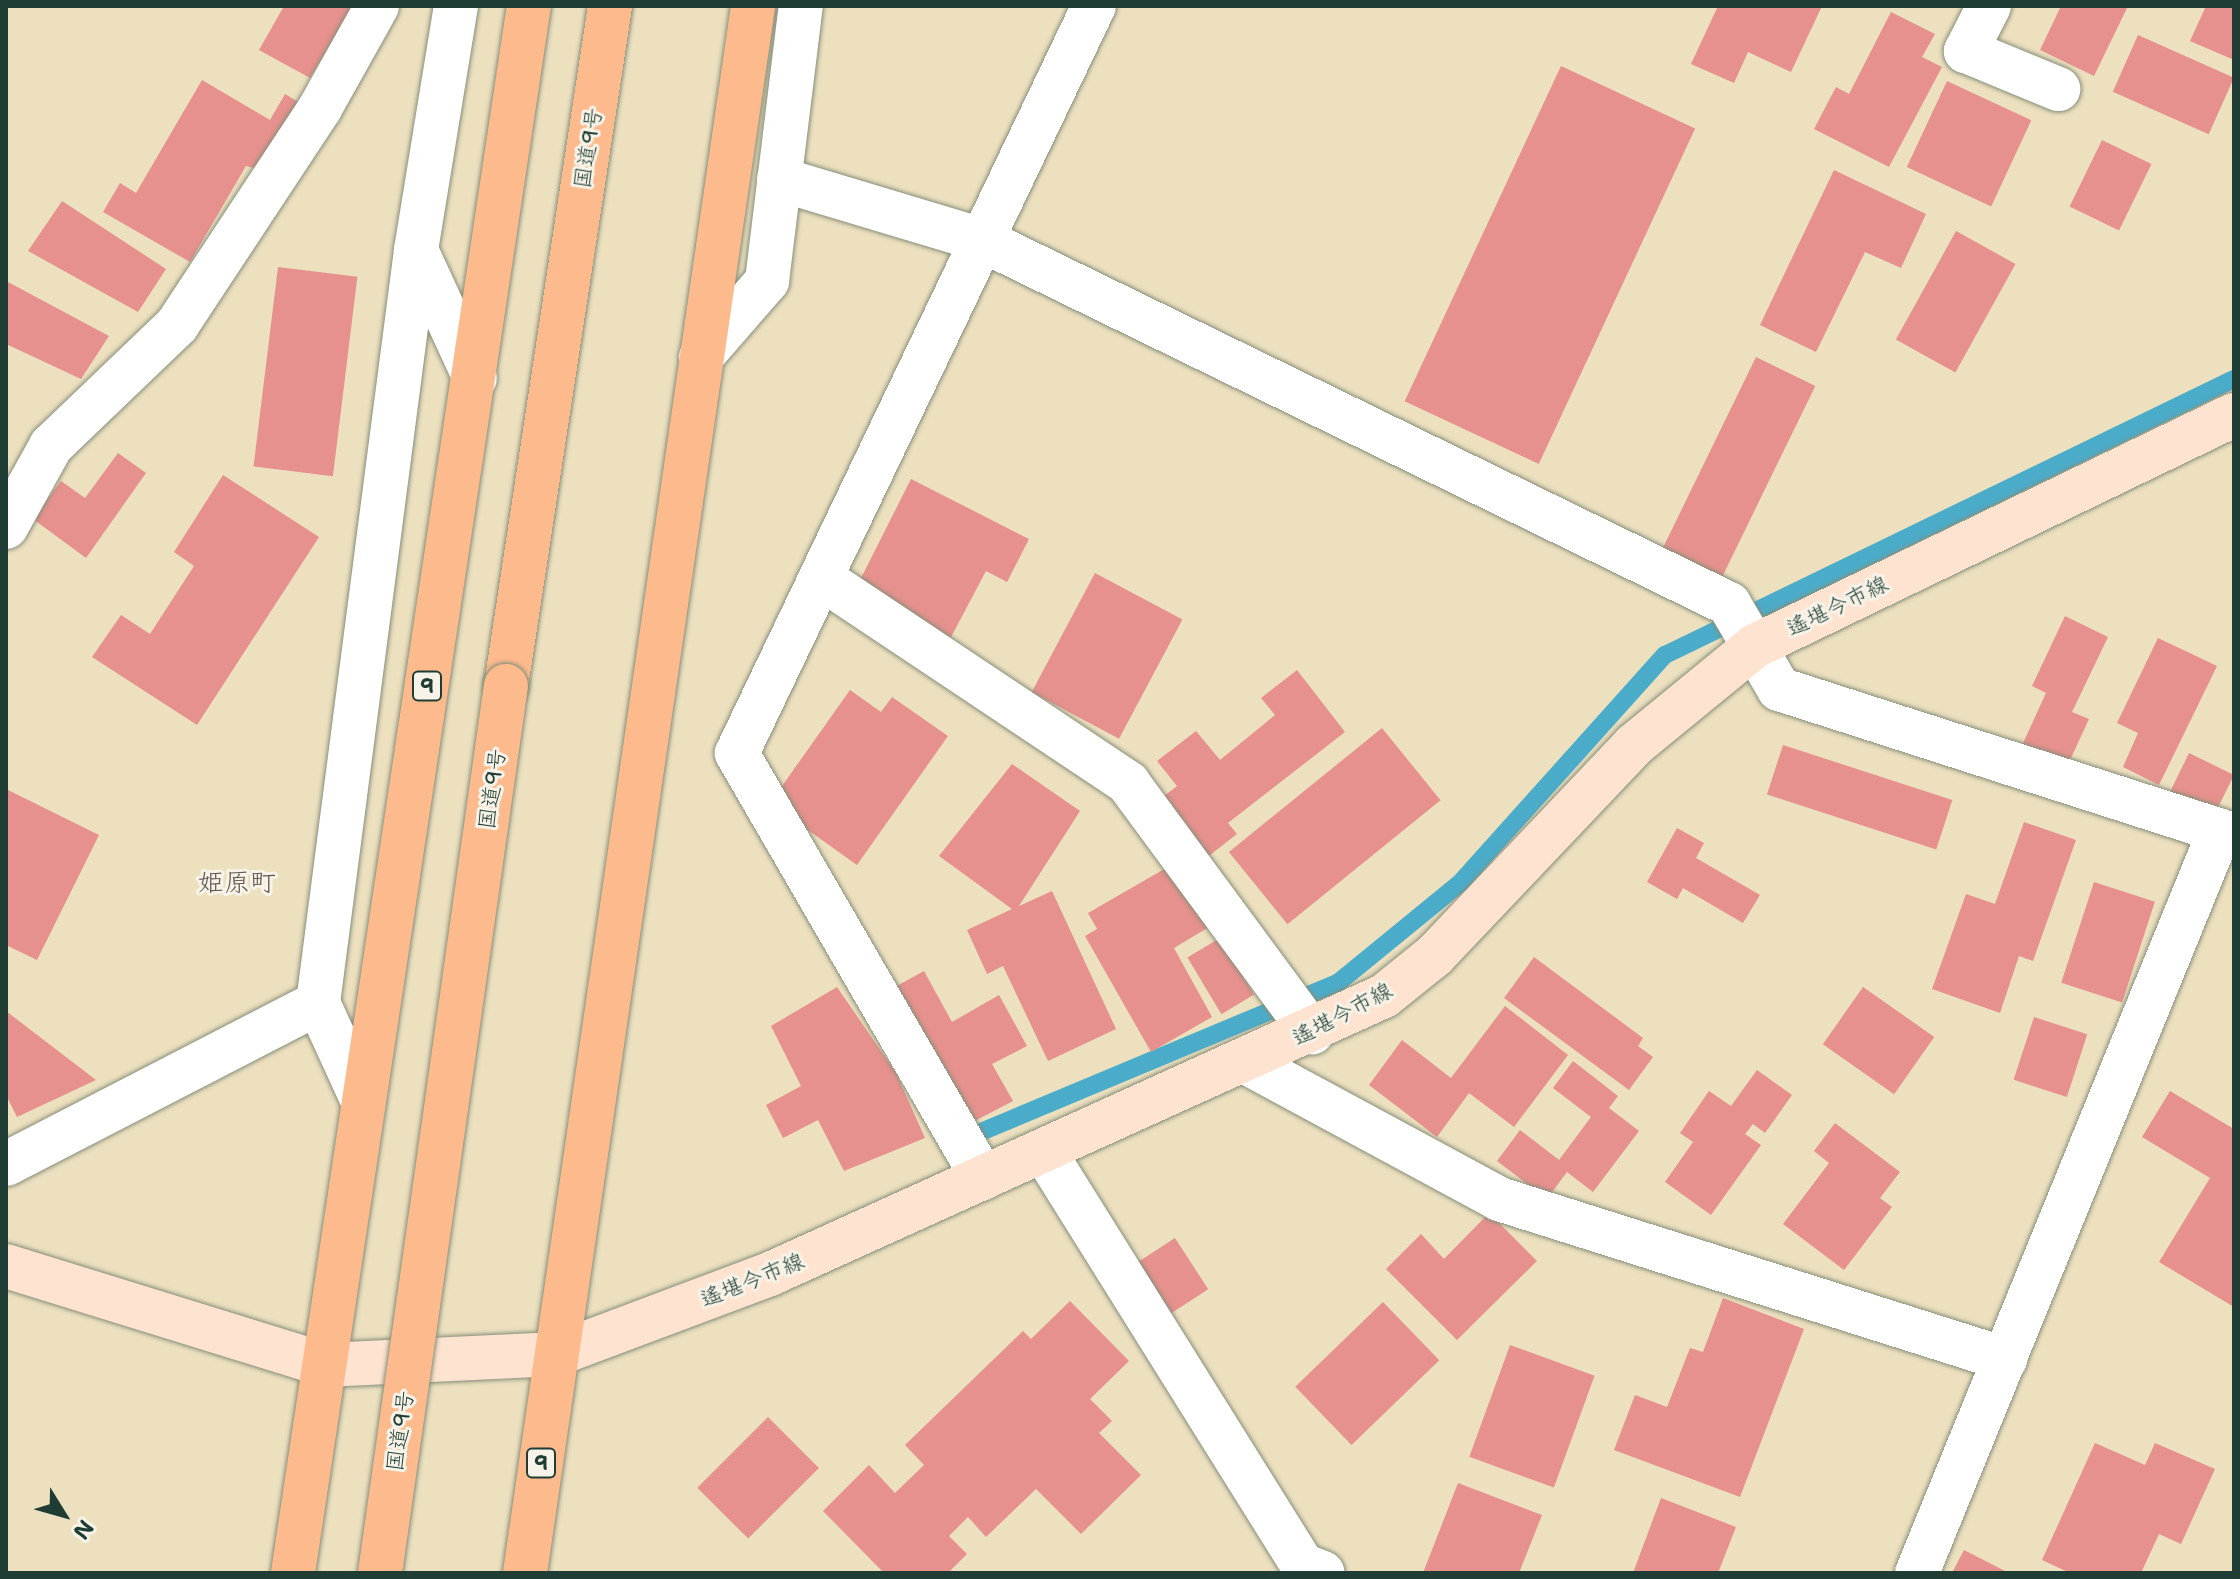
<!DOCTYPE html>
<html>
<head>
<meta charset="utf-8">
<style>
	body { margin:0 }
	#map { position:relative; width:2240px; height:1579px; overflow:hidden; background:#ece0bf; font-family:"Shantell Sans","Klee One",sans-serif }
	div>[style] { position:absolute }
	.stream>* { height:18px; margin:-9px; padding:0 9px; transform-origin:9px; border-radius:9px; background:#4bacca }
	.building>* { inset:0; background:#e6918d; transform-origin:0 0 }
	.roads { filter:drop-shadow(0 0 2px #868e7a) drop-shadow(0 0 2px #868e7a) }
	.street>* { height:44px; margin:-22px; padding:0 22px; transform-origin:22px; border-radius:22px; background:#fff }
	.secondary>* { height:44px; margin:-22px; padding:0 22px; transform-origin:22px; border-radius:22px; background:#fee3d1 }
	.highway>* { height:44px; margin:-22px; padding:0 22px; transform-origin:22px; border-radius:22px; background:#fcba8d }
	.bridges { filter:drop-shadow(0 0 2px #868e7a) drop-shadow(0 0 2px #868e7a) }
	.highway-bridge>* { height:44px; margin:-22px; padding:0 22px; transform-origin:22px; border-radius:22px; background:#fcba8d }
	span { translate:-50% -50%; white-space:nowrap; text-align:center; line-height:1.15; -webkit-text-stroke:6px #f7f3e8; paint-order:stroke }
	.shield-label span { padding:2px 6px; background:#f7f3e8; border:2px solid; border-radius:6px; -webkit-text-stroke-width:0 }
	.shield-label { font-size:20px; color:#1f3d34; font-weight:700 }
	.street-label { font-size:22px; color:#1f3d34 }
	.quarter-label { font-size:26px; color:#655a53 }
	.frame { position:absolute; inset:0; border:8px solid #1f3d34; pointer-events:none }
	.north { position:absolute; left:24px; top:1475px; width:80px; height:80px; -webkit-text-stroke:6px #f7f3e8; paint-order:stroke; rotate:127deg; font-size:22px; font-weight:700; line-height:32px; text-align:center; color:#1f3d34 }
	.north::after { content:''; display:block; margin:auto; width:28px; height:36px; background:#1f3d34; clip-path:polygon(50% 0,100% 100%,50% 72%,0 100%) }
</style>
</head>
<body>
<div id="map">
	<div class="stream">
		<div style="left:976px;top:1134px;width:394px;rotate:-22.7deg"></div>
		<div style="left:1339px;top:982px;width:158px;rotate:-39.3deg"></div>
		<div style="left:1461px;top:882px;width:305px;rotate:-48.1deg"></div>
		<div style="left:1665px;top:655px;width:632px;rotate:-25.88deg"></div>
	</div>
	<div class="building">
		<div style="clip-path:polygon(284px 6px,353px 6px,310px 78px,259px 50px)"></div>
		<div style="clip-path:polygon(1718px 6px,1822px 6px,1791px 72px,1748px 52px,1734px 83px,1691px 64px)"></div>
		<div style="clip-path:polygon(2061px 6px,2128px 6px,2094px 76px,2040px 50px)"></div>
		<div style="clip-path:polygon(2206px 6px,2234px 6px,2234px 60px,2190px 41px)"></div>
		<div style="clip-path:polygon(1891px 12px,1935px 34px,1922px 57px,1942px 67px,1889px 167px,1814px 129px,1836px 87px,1849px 94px)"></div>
		<div style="left:2138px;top:35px;width:105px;height:62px;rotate:24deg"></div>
		<div style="left:1561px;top:66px;width:148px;height:370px;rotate:25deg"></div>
		<div style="clip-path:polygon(202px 80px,270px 120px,285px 94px,300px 103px,262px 170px,246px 166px,190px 262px,103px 212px,120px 183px,136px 193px)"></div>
		<div style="left:1947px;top:81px;width:93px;height:95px;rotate:25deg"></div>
		<div style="left:2102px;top:140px;width:55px;height:74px;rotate:26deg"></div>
		<div style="clip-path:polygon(1834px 170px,1926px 214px,1901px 268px,1865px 252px,1816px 352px,1760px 325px)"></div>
		<div style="clip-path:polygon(62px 201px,166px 269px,138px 312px,28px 251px)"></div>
		<div style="left:1956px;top:231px;width:68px;height:124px;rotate:29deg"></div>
		<div style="left:278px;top:267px;width:80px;height:201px;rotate:7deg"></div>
		<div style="clip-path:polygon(6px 281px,109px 336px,81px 379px,6px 344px)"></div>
		<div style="left:1756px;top:357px;width:66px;height:235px;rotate:26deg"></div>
		<div style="clip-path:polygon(118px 453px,146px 473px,86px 558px,33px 519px,61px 481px,85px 498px)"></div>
		<div style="clip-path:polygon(223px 475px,319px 537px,197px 725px,92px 657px,121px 615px,150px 634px,194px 566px,174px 552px)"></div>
		<div style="clip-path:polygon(911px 479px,1029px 539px,1007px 582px,986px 571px,950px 639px,855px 590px)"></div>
		<div style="left:1095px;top:573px;width:99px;height:135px;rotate:28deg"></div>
		<div style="clip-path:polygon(2065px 616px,2108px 637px,2072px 712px,2089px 719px,2064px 773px,2019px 752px,2046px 693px,2032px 686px)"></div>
		<div style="clip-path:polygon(2158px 638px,2217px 666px,2159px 785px,2123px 767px,2138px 733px,2117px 723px)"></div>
		<div style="clip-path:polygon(1297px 670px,1345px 732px,1228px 823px,1237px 834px,1192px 869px,1146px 810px,1177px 786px,1157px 761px,1196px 731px,1220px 760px,1275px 715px,1261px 698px)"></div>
		<div style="clip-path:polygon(850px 690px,881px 712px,892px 697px,948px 736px,857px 865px,770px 803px)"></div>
		<div style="left:1382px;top:728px;width:93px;height:197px;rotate:51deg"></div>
		<div style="left:1783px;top:745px;width:178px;height:52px;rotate:18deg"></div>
		<div style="left:2189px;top:753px;width:50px;height:58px;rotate:26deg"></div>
		<div style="clip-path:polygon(1012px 764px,1080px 811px,1019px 906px,1052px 891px,1116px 1029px,1048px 1061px,1003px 966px,987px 974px,967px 930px,1012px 909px,939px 856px)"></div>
		<div style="clip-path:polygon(6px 789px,99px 835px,37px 960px,6px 945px)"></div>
		<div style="clip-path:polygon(2024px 822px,2076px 840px,2033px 961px,2019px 956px,2000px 1013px,1932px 989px,1966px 894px,1995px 904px)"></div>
		<div style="clip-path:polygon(1677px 828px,1704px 843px,1696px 858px,1760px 895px,1743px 923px,1683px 888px,1677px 899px,1647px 882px)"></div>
		<div style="clip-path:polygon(1173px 864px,1209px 927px,1174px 948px,1212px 1017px,1151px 1052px,1085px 936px,1097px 929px,1088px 913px)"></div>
		<div style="left:2094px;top:882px;width:64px;height:106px;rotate:18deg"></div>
		<div style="left:1220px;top:938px;width:66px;height:38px;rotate:59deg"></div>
		<div style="clip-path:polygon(1534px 957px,1643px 1038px,1638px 1046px,1653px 1057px,1629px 1090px,1504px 998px)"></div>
		<div style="clip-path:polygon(924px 971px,952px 1022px,999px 995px,1027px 1046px,992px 1064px,1013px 1101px,969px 1124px,893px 988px)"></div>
		<div style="clip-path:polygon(837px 987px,896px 1073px,925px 1138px,844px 1171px,818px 1120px,783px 1138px,766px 1105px,801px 1086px,771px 1026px)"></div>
		<div style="left:1863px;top:987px;width:87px;height:70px;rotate:35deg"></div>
		<div style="clip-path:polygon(1505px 1006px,1568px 1055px,1514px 1127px,1469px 1093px,1437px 1137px,1369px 1085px,1402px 1040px,1451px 1078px)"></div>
		<div style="clip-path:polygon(6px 1011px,96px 1080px,17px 1117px,6px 1095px)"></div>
		<div style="left:2034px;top:1017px;width:56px;height:66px;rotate:18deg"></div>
		<div style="clip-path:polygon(1573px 1061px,1618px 1096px,1609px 1108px,1639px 1131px,1593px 1192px,1567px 1172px,1547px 1199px,1497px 1161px,1520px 1130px,1559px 1160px,1591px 1117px,1553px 1088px)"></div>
		<div style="clip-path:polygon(1757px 1070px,1792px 1095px,1765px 1133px,1753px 1124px,1745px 1134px,1761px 1145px,1711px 1215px,1665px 1182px,1693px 1142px,1680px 1133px,1709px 1091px,1731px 1106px)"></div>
		<div style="clip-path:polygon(2170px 1091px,2234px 1129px,2234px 1307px,2159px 1262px,2210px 1178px,2142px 1137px)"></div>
		<div style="clip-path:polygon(1835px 1123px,1900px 1172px,1880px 1198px,1892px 1207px,1844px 1270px,1783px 1224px,1829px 1163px,1814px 1151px)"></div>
		<div style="clip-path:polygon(1489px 1213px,1537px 1261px,1457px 1340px,1386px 1269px,1421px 1234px,1444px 1259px)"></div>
		<div style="left:1175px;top:1238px;width:61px;height:57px;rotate:57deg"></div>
		<div style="clip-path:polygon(1723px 1298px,1804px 1329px,1740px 1497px,1614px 1450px,1635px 1395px,1667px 1407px,1690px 1348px,1703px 1352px)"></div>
		<div style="clip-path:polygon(1070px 1301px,1129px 1361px,1090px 1399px,1112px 1421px,1099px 1433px,1141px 1475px,1081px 1534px,1036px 1489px,986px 1537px,968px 1517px,949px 1536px,967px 1554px,948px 1573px,884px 1573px,823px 1511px,869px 1465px,895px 1493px,924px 1465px,905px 1445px,1023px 1331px,1031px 1339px)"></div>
		<div style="left:1383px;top:1302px;width:81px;height:122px;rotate:46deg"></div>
		<div style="left:1510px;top:1345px;width:90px;height:119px;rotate:20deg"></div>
		<div style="left:768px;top:1417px;width:72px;height:100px;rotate:45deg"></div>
		<div style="clip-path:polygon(2095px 1443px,2145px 1465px,2155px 1443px,2215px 1469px,2181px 1544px,2159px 1534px,2141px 1573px,2070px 1573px,2042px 1560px)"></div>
		<div style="clip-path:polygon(1458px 1483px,1542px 1515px,1519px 1573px,1423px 1573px)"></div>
		<div style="clip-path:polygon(1661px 1498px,1736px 1527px,1718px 1573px,1633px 1573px)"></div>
		<div style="clip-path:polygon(1964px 1550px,2009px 1573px,1952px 1573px)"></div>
	</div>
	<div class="roads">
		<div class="street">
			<div style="left:1989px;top:6px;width:51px;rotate:117.1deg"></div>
			<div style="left:1966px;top:51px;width:100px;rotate:22.4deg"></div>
			<div style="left:779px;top:179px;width:212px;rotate:16.7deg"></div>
			<div style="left:982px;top:240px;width:831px;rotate:25.98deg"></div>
			<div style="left:1729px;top:604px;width:99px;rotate:59.5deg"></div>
			<div style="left:1779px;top:689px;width:478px;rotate:17.8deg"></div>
			<div style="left:416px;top:250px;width:141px;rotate:65.3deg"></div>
			<div style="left:701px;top:357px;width:101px;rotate:-49deg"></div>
			<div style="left:767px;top:281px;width:277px;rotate:-83deg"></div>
			<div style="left:6px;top:527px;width:93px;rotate:-60.9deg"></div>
			<div style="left:51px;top:446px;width:175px;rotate:-43.8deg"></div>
			<div style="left:177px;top:325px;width:260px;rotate:-56.6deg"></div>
			<div style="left:320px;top:108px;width:117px;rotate:-60.8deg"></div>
			<div style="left:824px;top:580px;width:366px;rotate:33.7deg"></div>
			<div style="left:1128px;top:783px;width:310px;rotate:53.6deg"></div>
			<div style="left:1246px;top:1062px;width:288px;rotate:28.4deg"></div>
			<div style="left:1499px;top:1199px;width:531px;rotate:17.55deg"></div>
			<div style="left:362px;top:1099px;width:106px;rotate:-114.6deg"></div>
			<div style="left:318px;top:1003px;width:759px;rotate:-82.58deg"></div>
			<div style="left:416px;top:250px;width:247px;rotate:-80.7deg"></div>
			<div style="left:1045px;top:1153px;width:486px;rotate:58deg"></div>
			<div style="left:1302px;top:1565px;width:22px;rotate:21deg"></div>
			<div style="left:6px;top:1164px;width:351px;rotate:-27.3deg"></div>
			<div style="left:983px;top:1178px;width:491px;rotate:-120.1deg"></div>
			<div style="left:737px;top:753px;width:828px;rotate:-64.46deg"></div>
			<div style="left:1917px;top:1573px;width:802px;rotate:-67.81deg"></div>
		</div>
		<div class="secondary">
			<div style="left:6px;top:1266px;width:334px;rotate:17.2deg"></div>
			<div style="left:325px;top:1365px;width:232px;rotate:-2.7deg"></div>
			<div style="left:557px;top:1354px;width:228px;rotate:-20.6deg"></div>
			<div style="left:770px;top:1274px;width:674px;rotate:-24.36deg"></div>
			<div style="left:1384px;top:996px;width:65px;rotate:-38.8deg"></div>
			<div style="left:1435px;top:955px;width:289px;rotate:-46.5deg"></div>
			<div style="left:1634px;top:745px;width:156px;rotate:-39.3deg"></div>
			<div style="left:1755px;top:646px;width:532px;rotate:-25.75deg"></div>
		</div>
		<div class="highway">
			<div style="left:506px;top:686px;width:688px;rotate:-81.3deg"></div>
			<div style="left:293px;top:1573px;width:1585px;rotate:-81.44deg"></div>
			<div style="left:525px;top:1573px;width:1584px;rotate:-81.72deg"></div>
		</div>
	</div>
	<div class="bridges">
		<div class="highway-bridge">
			<div style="left:380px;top:1573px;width:896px;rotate:-81.92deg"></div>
		</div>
	</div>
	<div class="shield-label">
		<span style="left:427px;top:686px">9</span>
		<span style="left:541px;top:1463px">9</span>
	</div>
	<div class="street-label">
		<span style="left:588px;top:148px;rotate:-81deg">国道9号</span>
		<span style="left:1837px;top:606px;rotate:-26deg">遙堪今市線</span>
		<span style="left:492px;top:789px;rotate:-82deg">国道9号</span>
		<span style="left:1342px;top:1014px;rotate:-28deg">遙堪今市線</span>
		<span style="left:752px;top:1280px;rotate:-22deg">遙堪今市線</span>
		<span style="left:400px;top:1431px;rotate:-82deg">国道9号</span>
	</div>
	<div class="quarter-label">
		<span style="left:237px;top:882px">姫原町</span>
	</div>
	<div class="frame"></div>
	<div class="north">N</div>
</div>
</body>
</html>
